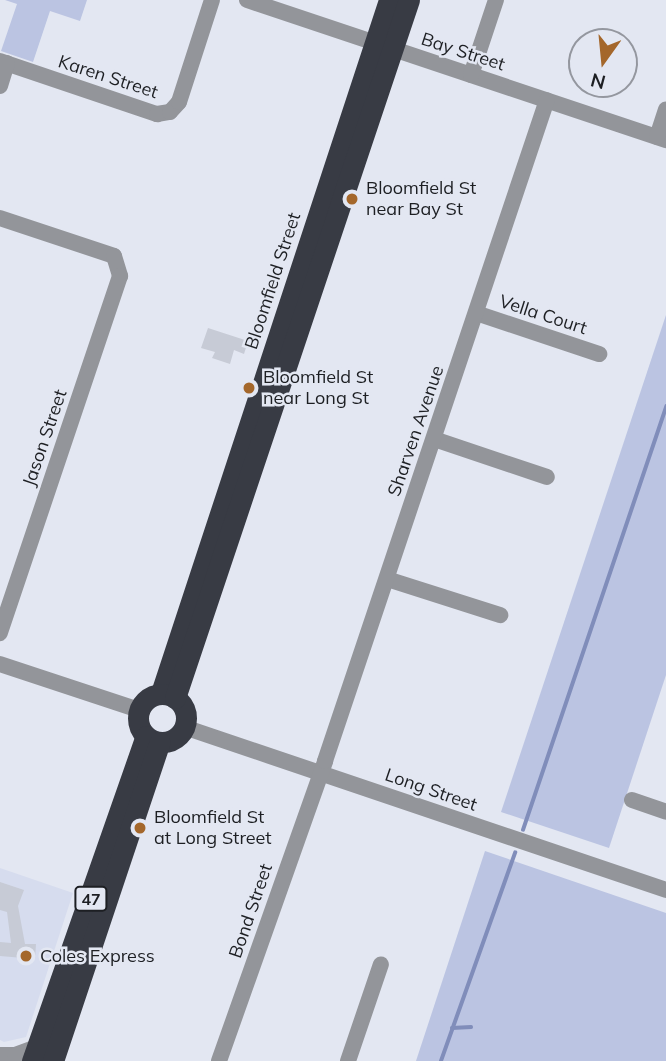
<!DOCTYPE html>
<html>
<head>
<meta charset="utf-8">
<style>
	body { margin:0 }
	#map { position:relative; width:666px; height:1061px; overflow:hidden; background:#e3e7f2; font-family:Mulish,sans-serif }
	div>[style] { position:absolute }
	.built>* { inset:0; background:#d6dcee }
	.green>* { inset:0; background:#bbc4e2 }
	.stream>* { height:3.5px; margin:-1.75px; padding:0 1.75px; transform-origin:1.75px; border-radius:1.75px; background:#808dba }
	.building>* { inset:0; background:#c7cbd6 }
	.minor>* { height:16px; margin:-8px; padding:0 8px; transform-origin:8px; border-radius:8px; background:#93959a }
	.highway>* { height:21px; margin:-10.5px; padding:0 10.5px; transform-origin:10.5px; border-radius:10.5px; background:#383b44 }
	.highway>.ring { margin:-10.5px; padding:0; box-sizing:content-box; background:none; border:21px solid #383b44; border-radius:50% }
	.dots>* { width:19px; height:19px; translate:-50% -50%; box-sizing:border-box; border:4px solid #e3e7f2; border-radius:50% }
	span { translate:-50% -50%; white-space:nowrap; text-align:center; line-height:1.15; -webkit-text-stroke:5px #e3e7f2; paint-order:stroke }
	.shield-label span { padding:2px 5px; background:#e3e7f2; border:2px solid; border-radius:5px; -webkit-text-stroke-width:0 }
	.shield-label { font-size:16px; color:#1d1f23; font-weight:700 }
	.street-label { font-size:18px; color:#1d1f23 }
	.poi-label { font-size:18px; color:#1d1f23 }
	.left { translate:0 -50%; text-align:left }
	.north { position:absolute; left:568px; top:28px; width:70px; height:70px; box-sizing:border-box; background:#e3e7f2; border:2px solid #94979f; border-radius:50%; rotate:195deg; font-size:19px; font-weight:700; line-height:28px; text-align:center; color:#1d1f23 }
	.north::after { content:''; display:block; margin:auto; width:24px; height:32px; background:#a4672b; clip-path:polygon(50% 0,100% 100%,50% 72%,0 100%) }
</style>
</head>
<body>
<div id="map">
	<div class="built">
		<div style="clip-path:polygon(0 868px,73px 893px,26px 1037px,4px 1042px,0 1040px)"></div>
	</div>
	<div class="green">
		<div style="clip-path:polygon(5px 0,87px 0,80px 21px,50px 11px,33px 62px,1px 51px,17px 4px)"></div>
		<div style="clip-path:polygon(666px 315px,666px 675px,609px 848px,501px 812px)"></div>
		<div style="clip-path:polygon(485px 851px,666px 913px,666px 1061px,416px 1061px)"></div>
	</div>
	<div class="stream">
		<div style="left:523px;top:830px;width:447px;rotate:-71.3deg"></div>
		<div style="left:452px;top:1028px;width:19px;rotate:-3deg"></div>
		<div style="left:441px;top:1061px;width:221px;rotate:-70.4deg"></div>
	</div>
	<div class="building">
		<div style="clip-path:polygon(208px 328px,248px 341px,244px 354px,234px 350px,230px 364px,212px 358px,215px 352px,201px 348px)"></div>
		<div style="clip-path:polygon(0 882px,24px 890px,18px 906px,25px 944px,36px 944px,35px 959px,0 956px,0 942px,11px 943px,7px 912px,0 910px)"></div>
	</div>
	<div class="minor">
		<div style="left:247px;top:0;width:442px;rotate:18.5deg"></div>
		<div style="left:0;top:61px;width:166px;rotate:18.7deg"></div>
		<div style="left:157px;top:114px;width:13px;rotate:-9deg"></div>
		<div style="left:170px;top:112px;width:13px;rotate:-48deg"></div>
		<div style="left:179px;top:102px;width:107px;rotate:-72.1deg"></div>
		<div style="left:471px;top:75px;width:79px;rotate:-71.6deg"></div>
		<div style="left:0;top:86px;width:24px;rotate:-73deg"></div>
		<div style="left:657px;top:137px;width:29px;rotate:-72deg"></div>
		<div style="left:0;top:218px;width:120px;rotate:18.4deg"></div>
		<div style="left:114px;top:256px;width:21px;rotate:73deg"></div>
		<div style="left:120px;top:276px;width:377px;rotate:108.6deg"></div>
		<div style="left:476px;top:313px;width:130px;rotate:18.4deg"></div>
		<div style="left:434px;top:439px;width:119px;rotate:18.6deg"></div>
		<div style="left:387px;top:579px;width:119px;rotate:17.7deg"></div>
		<div style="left:0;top:664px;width:146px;rotate:18.3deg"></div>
		<div style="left:184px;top:727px;width:509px;rotate:18.68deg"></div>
		<div style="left:632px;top:800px;width:36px;rotate:19deg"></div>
		<div style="left:0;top:1055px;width:15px"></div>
		<div style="left:15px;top:1055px;width:23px;rotate:-20deg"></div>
		<div style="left:219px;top:1061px;width:318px;rotate:-70.5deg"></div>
		<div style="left:325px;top:761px;width:697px;rotate:-71.44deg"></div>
		<div style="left:348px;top:1061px;width:102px;rotate:-71.2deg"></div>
	</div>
	<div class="highway">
		<div style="left:161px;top:693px;width:730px;rotate:-71.79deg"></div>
		<div class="ring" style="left:138px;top:694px;width:27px;height:27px"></div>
		<div style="left:175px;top:698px;width:736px;rotate:-71.47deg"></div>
		<div style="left:32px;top:1061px;width:344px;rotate:-70.7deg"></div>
		<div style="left:53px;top:1061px;width:336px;rotate:-71.5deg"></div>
	</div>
	<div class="dots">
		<div style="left:352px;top:199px;background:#a4672b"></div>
		<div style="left:249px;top:388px;background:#a4672b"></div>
		<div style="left:140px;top:828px;background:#a4672b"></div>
		<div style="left:26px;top:956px;background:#a4672b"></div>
	</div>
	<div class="shield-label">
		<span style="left:91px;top:899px">47</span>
	</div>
	<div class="street-label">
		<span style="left:463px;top:52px;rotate:18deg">Bay Street</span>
		<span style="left:108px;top:77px;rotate:18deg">Karen Street</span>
		<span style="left:273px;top:281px;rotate:-72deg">Bloomfield Street</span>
		<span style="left:543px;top:315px;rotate:18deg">Vella Court</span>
		<span style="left:416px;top:431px;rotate:-71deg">Sharven Avenue</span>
		<span style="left:45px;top:438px;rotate:-71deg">Jason Street</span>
		<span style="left:431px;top:790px;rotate:19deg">Long Street</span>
		<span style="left:251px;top:911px;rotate:-71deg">Bond Street</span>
	</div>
	<div class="poi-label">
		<span class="left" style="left:366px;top:199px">Bloomfield St<br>near Bay St</span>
		<span class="left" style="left:263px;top:388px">Bloomfield St<br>near Long St</span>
		<span class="left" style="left:154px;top:828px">Bloomfield St<br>at Long Street</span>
		<span class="left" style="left:40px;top:956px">Coles Express</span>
	</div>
	<div class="north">N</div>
</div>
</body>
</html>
